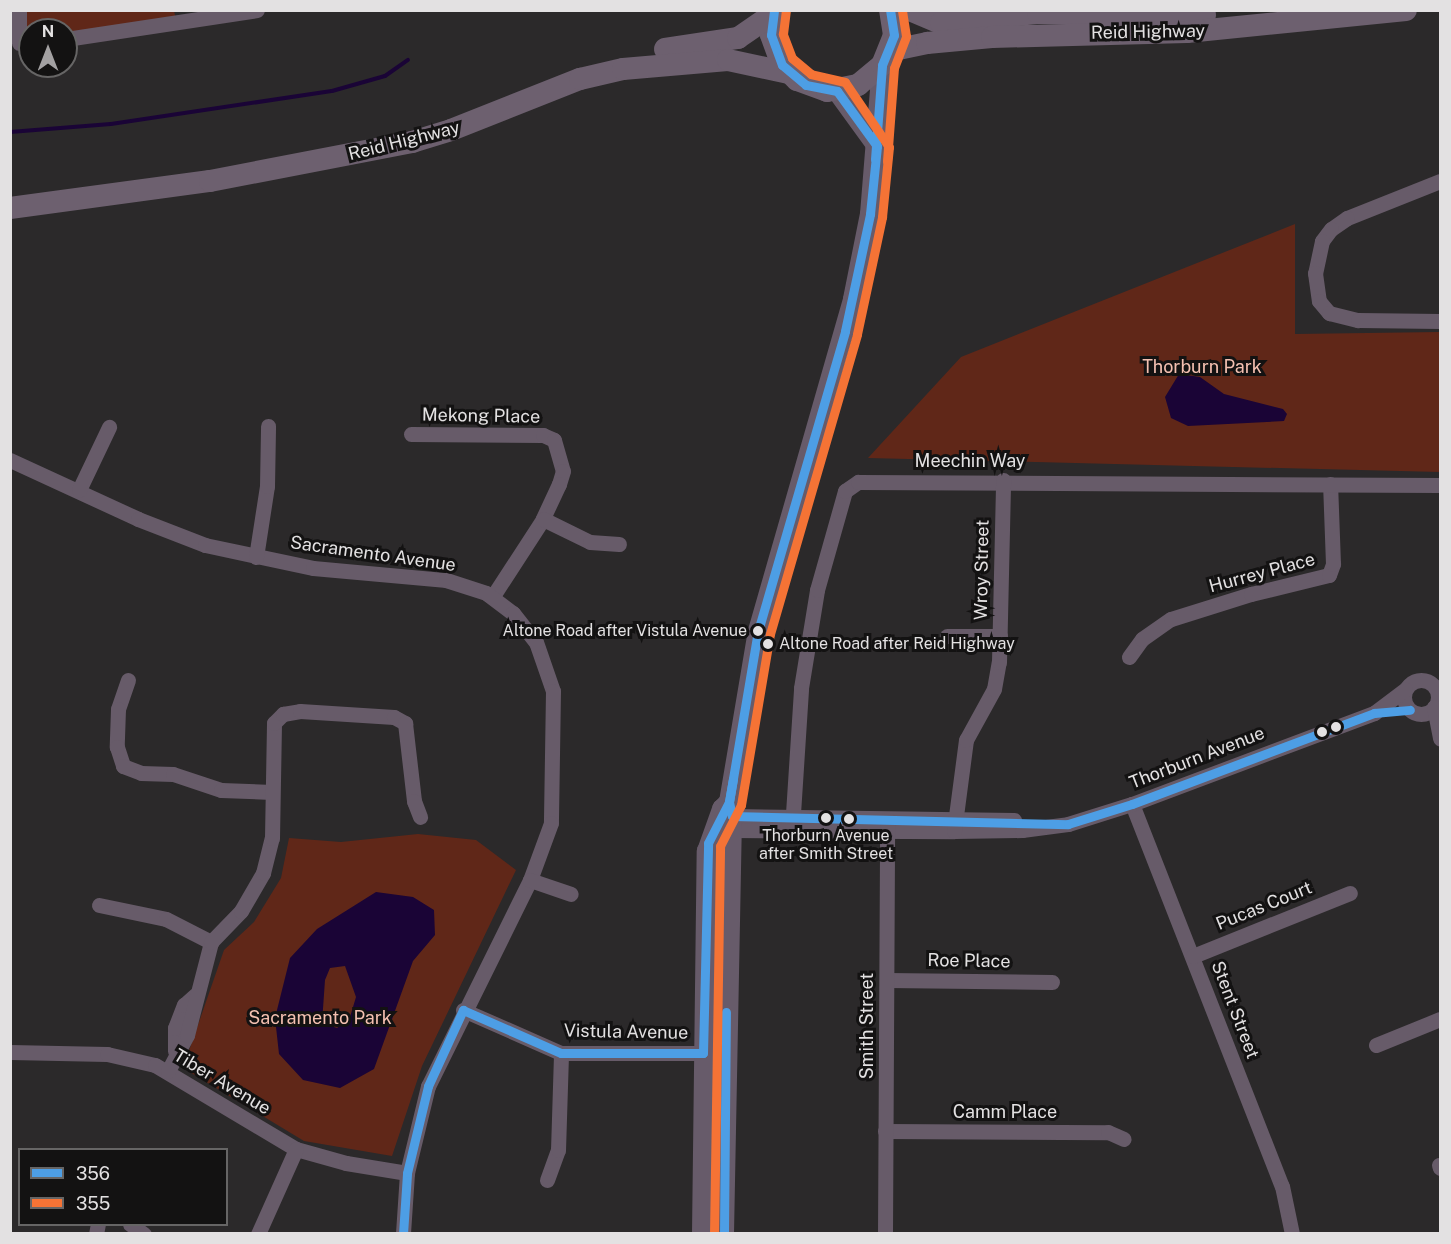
<!DOCTYPE html>
<html>
<head>
<meta charset="utf-8">
<style>
	body { margin:0 }
	#map { position:relative; width:1451px; height:1244px; overflow:hidden; background:#2b292a; font-family:"Public Sans",sans-serif }
	div>[style] { position:absolute }
	.green>* { inset:0; background:#602718 }
	.water>* { inset:0; background:#1a0436 }
	.stream>* { height:4px; margin:-2px; padding:0 2px; transform-origin:2px; border-radius:2px; background:#1a0436 }
	.minor>* { height:15px; margin:-7.5px; padding:0 7.5px; transform-origin:7.5px; border-radius:7.5px; background:#675b69 }
	.minor>.ring { margin:-7.5px; padding:0; box-sizing:content-box; background:none; border:15px solid #675b69; border-radius:50% }
	.major>* { height:20px; margin:-10px; padding:0 10px; transform-origin:10px; border-radius:10px; background:#675b6a }
	.highway>* { height:22px; margin:-11px; padding:0 11px; transform-origin:11px; border-radius:11px; background:#6d606f }
	.bus-1>* { height:9px; margin:-4.5px; padding:0 4.5px; transform-origin:4.5px; border-radius:4.5px; background:#4d9ee5 }
	.bus-2>* { height:9px; margin:-4.5px; padding:0 4.5px; transform-origin:4.5px; border-radius:4.5px; background:#f57335 }
	.dots>* { width:16px; height:16px; translate:-50% -50%; box-sizing:border-box; border:3px solid #131212; border-radius:50% }
	span { translate:-50% -50%; white-space:nowrap; text-align:center; line-height:1.15; -webkit-text-stroke:6px #131212; paint-order:stroke }
	.bus-label { font-size:16px; color:#e3e1e2 }
	.right { translate:-100% -50%; text-align:right }
	.left { translate:0 -50%; text-align:left }
	.street-label { font-size:18px; color:#e3e1e2 }
	.park-label { font-size:18px; color:#f4c0b1 }
	.frame { position:absolute; inset:0; border:12px solid #e3e1e2; pointer-events:none }
	.legend { position:absolute; left:18px; top:1148px; width:210px; height:78px; box-sizing:border-box; background:#131212; border:2px solid #666565; margin:0; padding:8px 10px; list-style:none; font-size:18px; color:#e3e1e2 }
	.legend li { display:flex; align-items:center; gap:12px; height:30px }
	.legend b { width:30px; border:2px solid #666565 }
	.north { position:absolute; left:18px; top:18px; width:60px; height:60px; box-sizing:border-box; background:#131212; border:2px solid #666565; border-radius:50%; rotate:0deg; font-size:16px; font-weight:700; line-height:24px; text-align:center; color:#e3e1e2 }
	.north::after { content:''; display:block; margin:auto; width:21px; height:27px; background:#a3a1a2; clip-path:polygon(50% 0,100% 100%,50% 72%,0 100%) }
</style>
</head>
<body>
<div id="map">
	<div class="green">
		<div style="clip-path:polygon(19px 11px,174px 11px,177px 24px,66px 39px,66px 30px,30px 30px,30px 42px,19px 43px)"></div>
		<div style="clip-path:polygon(1295px 224px,1295px 334px,1440px 332px,1440px 472px,868px 458px,961px 357px)"></div>
		<div style="clip-path:polygon(418px 834px,476px 840px,516px 870px,422px 1066px,392px 1156px,304px 1141px,183px 1068px,224px 950px,254px 922px,281px 878px,289px 838px,341px 842px)"></div>
	</div>
	<div class="water">
		<div style="clip-path:polygon(1179px 374px,1200px 377px,1224px 394px,1283px 409px,1287px 414px,1284px 421px,1188px 426px,1171px 418px,1165px 397px)"></div>
		<div style="clip-path:polygon(evenodd,376px 892px,413px 897px,434px 910px,435px 935px,413px 961px,374px 1069px,340px 1088px,303px 1080px,279px 1054px,275px 1018px,290px 958px,317px 929px,376px 892px,345px 966px,356px 997px,350px 1017px,337px 1028px,322px 1023px,325px 980px,330px 968px,345px 966px)"></div>
	</div>
	<div class="stream">
		<div style="left:10px;top:132px;width:101px;rotate:-4.5deg"></div>
		<div style="left:111px;top:124px;width:223px;rotate:-8.5deg"></div>
		<div style="left:332px;top:91px;width:55px;rotate:-15.8deg"></div>
		<div style="left:385px;top:76px;width:28px;rotate:-35deg"></div>
	</div>
	<div class="minor">
		<div style="left:19px;top:10px;width:33px;rotate:90deg"></div>
		<div style="left:66px;top:39px;width:193px;rotate:-8.6deg"></div>
		<div style="left:1440px;top:181px;width:100px;rotate:158.3deg"></div>
		<div style="left:1347px;top:218px;width:19px;rotate:145deg"></div>
		<div style="left:1331px;top:229px;width:15px;rotate:127deg"></div>
		<div style="left:1322px;top:241px;width:33px;rotate:102deg"></div>
		<div style="left:1315px;top:273px;width:28px;rotate:82deg"></div>
		<div style="left:1319px;top:301px;width:16px;rotate:50deg"></div>
		<div style="left:1329px;top:313px;width:30px;rotate:14deg"></div>
		<div style="left:1358px;top:320px;width:82px;rotate:0.7deg"></div>
		<div style="left:411px;top:434px;width:132px;rotate:0.4deg"></div>
		<div style="left:543px;top:435px;width:12px;rotate:24deg"></div>
		<div style="left:554px;top:440px;width:32px;rotate:74deg"></div>
		<div style="left:563px;top:471px;width:14px;rotate:107deg"></div>
		<div style="left:559px;top:484px;width:38px;rotate:115deg"></div>
		<div style="left:543px;top:519px;width:92px;rotate:123deg"></div>
		<div style="left:10px;top:460px;width:141px;rotate:24.7deg"></div>
		<div style="left:138px;top:519px;width:72px;rotate:21.2deg"></div>
		<div style="left:205px;top:545px;width:110px;rotate:12deg"></div>
		<div style="left:313px;top:568px;width:134px;rotate:5.2deg"></div>
		<div style="left:446px;top:580px;width:42px;rotate:18deg"></div>
		<div style="left:486px;top:593px;width:34px;rotate:37deg"></div>
		<div style="left:513px;top:613px;width:37px;rotate:52deg"></div>
		<div style="left:536px;top:642px;width:52px;rotate:70.9deg"></div>
		<div style="left:553px;top:691px;width:132px;rotate:90.9deg"></div>
		<div style="left:551px;top:823px;width:61px;rotate:110.2deg"></div>
		<div style="left:530px;top:880px;width:230px;rotate:116.3deg"></div>
		<div style="left:428px;top:1086px;width:89px;rotate:103.6deg"></div>
		<div style="left:407px;top:1173px;width:61px;rotate:93.8deg"></div>
		<div style="left:79px;top:490px;width:70px;rotate:-64.5deg"></div>
		<div style="left:543px;top:519px;width:52px;rotate:26.1deg"></div>
		<div style="left:590px;top:542px;width:29px;rotate:4deg"></div>
		<div style="left:256px;top:557px;width:72px;rotate:-81.2deg"></div>
		<div style="left:267px;top:486px;width:60px;rotate:-89deg"></div>
		<div style="left:947px;top:636px;width:53px"></div>
		<div style="left:1129px;top:657px;width:22px;rotate:-54deg"></div>
		<div style="left:1142px;top:639px;width:35px;rotate:-35deg"></div>
		<div style="left:1171px;top:619px;width:84px;rotate:-17.4deg"></div>
		<div style="left:1251px;top:594px;width:80px;rotate:-13.7deg"></div>
		<div style="left:1329px;top:575px;width:12px;rotate:-70deg"></div>
		<div style="left:1333px;top:564px;width:80px;rotate:-92.1deg"></div>
		<div style="left:128px;top:680px;width:31px;rotate:109deg"></div>
		<div style="left:118px;top:709px;width:38px;rotate:92deg"></div>
		<div style="left:117px;top:747px;width:20px;rotate:72deg"></div>
		<div style="left:123px;top:766px;width:19px;rotate:21deg"></div>
		<div style="left:141px;top:773px;width:32px;rotate:2deg"></div>
		<div style="left:173px;top:774px;width:51px;rotate:18.4deg"></div>
		<div style="left:221px;top:790px;width:51px;rotate:2.2deg"></div>
		<div class="ring" style="left:1404px;top:680px;width:19px;height:19px"></div>
		<div style="left:1434px;top:707px;width:32px;rotate:79deg"></div>
		<div style="left:1132px;top:804px;width:410px;rotate:68.6deg"></div>
		<div style="left:1282px;top:1186px;width:49px;rotate:78.2deg"></div>
		<div style="left:732px;top:816px;width:282px;rotate:0.8deg"></div>
		<div style="left:792px;top:829px;width:141px;rotate:-86.3deg"></div>
		<div style="left:801px;top:688px;width:99px;rotate:-80.7deg"></div>
		<div style="left:817px;top:590px;width:103px;rotate:-74.2deg"></div>
		<div style="left:845px;top:491px;width:16px;rotate:-35deg"></div>
		<div style="left:858px;top:482px;width:582px;rotate:0.3deg"></div>
		<div style="left:731px;top:830px;width:223px;rotate:0.3deg"></div>
		<div style="left:954px;top:831px;width:68px;rotate:-0.8deg"></div>
		<div style="left:1022px;top:830px;width:46px;rotate:-7.4deg"></div>
		<div style="left:1068px;top:824px;width:67px;rotate:-17.4deg"></div>
		<div style="left:1132px;top:804px;width:259px;rotate:-20.6deg"></div>
		<div style="left:1374px;top:713px;width:39px;rotate:-37deg"></div>
		<div style="left:954px;top:831px;width:92px;rotate:-82.5deg"></div>
		<div style="left:966px;top:740px;width:58px;rotate:-61.2deg"></div>
		<div style="left:994px;top:689px;width:27px;rotate:-80deg"></div>
		<div style="left:999px;top:662px;width:182px;rotate:-88.7deg"></div>
		<div style="left:530px;top:880px;width:43px;rotate:18.9deg"></div>
		<div style="left:99px;top:905px;width:68px;rotate:11.8deg"></div>
		<div style="left:166px;top:919px;width:51px;rotate:27.1deg"></div>
		<div style="left:1193px;top:956px;width:169px;rotate:-21.9deg"></div>
		<div style="left:887px;top:980px;width:165px;rotate:0.7deg"></div>
		<div style="left:463px;top:1010px;width:107px;rotate:23.7deg"></div>
		<div style="left:561px;top:1053px;width:165px"></div>
		<div style="left:1376px;top:1045px;width:69px;rotate:-22.1deg"></div>
		<div style="left:175px;top:1051px;width:23px;rotate:-90deg"></div>
		<div style="left:175px;top:1028px;width:25px;rotate:-69deg"></div>
		<div style="left:184px;top:1005px;width:15px;rotate:-42deg"></div>
		<div style="left:10px;top:1052px;width:97px;rotate:1.2deg"></div>
		<div style="left:107px;top:1054px;width:49px;rotate:12.9deg"></div>
		<div style="left:155px;top:1065px;width:164px;rotate:30.8deg"></div>
		<div style="left:296px;top:1149px;width:52px;rotate:15.6deg"></div>
		<div style="left:346px;top:1163px;width:62px;rotate:9.3deg"></div>
		<div style="left:168px;top:1071px;width:41px;rotate:-62.2deg"></div>
		<div style="left:187px;top:1035px;width:96px;rotate:-75.5deg"></div>
		<div style="left:211px;top:942px;width:43px;rotate:-45.9deg"></div>
		<div style="left:241px;top:911px;width:44px;rotate:-59.9deg"></div>
		<div style="left:263px;top:873px;width:36px;rotate:-76deg"></div>
		<div style="left:272px;top:838px;width:115px;rotate:-89deg"></div>
		<div style="left:274px;top:723px;width:13px;rotate:-45deg"></div>
		<div style="left:283px;top:714px;width:17px;rotate:-10deg"></div>
		<div style="left:300px;top:711px;width:94px;rotate:3.7deg"></div>
		<div style="left:394px;top:717px;width:13px;rotate:29deg"></div>
		<div style="left:405px;top:723px;width:79px;rotate:83.4deg"></div>
		<div style="left:414px;top:801px;width:17px;rotate:69deg"></div>
		<div style="left:885px;top:1131px;width:223px;rotate:0.3deg"></div>
		<div style="left:1108px;top:1132px;width:17px;rotate:24deg"></div>
		<div style="left:1439px;top:1165px;width:3px;rotate:72deg"></div>
		<div style="left:547px;top:1180px;width:32px;rotate:-70deg"></div>
		<div style="left:558px;top:1150px;width:97px;rotate:-88.2deg"></div>
		<div style="left:130px;top:1224px;width:17px;rotate:36deg"></div>
		<div style="left:96px;top:1234px;width:10px;rotate:-79deg"></div>
		<div style="left:258px;top:1234px;width:93px;rotate:-65.9deg"></div>
		<div style="left:885px;top:1234px;width:415px;rotate:-89.7deg"></div>
	</div>
	<div class="major">
		<div style="left:837px;top:91px;width:68px;rotate:54deg"></div>
		<div style="left:702px;top:1234px;width:383px;rotate:-89.3deg"></div>
		<div style="left:707px;top:851px;width:45px;rotate:-70.3deg"></div>
		<div style="left:722px;top:809px;width:10px;rotate:-45deg"></div>
		<div style="left:724px;top:1234px;width:423px;rotate:-88.9deg"></div>
		<div style="left:732px;top:811px;width:9px;rotate:-108deg"></div>
		<div style="left:729px;top:802px;width:173px;rotate:-80.4deg"></div>
		<div style="left:758px;top:631px;width:345px;rotate:-74deg"></div>
		<div style="left:853px;top:299px;width:87px;rotate:-78.7deg"></div>
		<div style="left:870px;top:214px;width:149px;rotate:-85.4deg"></div>
	</div>
	<div class="highway">
		<div style="left:774px;top:10px;width:25px;rotate:97deg"></div>
		<div style="left:771px;top:35px;width:32px;rotate:70deg"></div>
		<div style="left:782px;top:65px;width:21px;rotate:45deg"></div>
		<div style="left:797px;top:80px;width:32px;rotate:20deg"></div>
		<div style="left:827px;top:91px;width:32px;rotate:-11deg"></div>
		<div style="left:858px;top:85px;width:31px;rotate:-40deg"></div>
		<div style="left:882px;top:65px;width:32px;rotate:-68deg"></div>
		<div style="left:894px;top:35px;width:25px;rotate:-99deg"></div>
		<div style="left:910px;top:10px;width:34px;rotate:23deg"></div>
		<div style="left:941px;top:23px;width:98px;rotate:-5.9deg"></div>
		<div style="left:1038px;top:13px;width:167px;rotate:0.7deg"></div>
		<div style="left:665px;top:49px;width:74px;rotate:-8.6deg"></div>
		<div style="left:738px;top:38px;width:42px;rotate:-34.4deg"></div>
		<div style="left:889px;top:51px;width:39px;rotate:-12deg"></div>
		<div style="left:927px;top:43px;width:65px;rotate:-5.3deg"></div>
		<div style="left:992px;top:37px;width:195px;rotate:-1.5deg"></div>
		<div style="left:1187px;top:32px;width:220px;rotate:-5.7deg"></div>
		<div style="left:10px;top:208px;width:202px;rotate:-7.7deg"></div>
		<div style="left:210px;top:181px;width:206px;rotate:-10.9deg"></div>
		<div style="left:412px;top:142px;width:41px;rotate:-17.1deg"></div>
		<div style="left:451px;top:130px;width:139px;rotate:-21.6deg"></div>
		<div style="left:580px;top:79px;width:44px;rotate:-13.1deg"></div>
		<div style="left:623px;top:69px;width:105px;rotate:-4.9deg"></div>
		<div style="left:728px;top:60px;width:62px;rotate:12deg"></div>
	</div>
	<div class="bus-1">
		<div style="left:875px;top:159px;width:94px;rotate:-85.7deg"></div>
		<div style="left:882px;top:65px;width:32px;rotate:-68deg"></div>
		<div style="left:894px;top:35px;width:25px;rotate:-99deg"></div>
		<div style="left:733px;top:779px;width:23px;rotate:100deg"></div>
		<div style="left:729px;top:802px;width:14px;rotate:78deg"></div>
		<div style="left:732px;top:816px;width:336px;rotate:1.4deg"></div>
		<div style="left:1068px;top:824px;width:67px;rotate:-17.4deg"></div>
		<div style="left:1132px;top:804px;width:259px;rotate:-20.6deg"></div>
		<div style="left:1374px;top:713px;width:36px;rotate:-5deg"></div>
		<div style="left:403px;top:1234px;width:61px;rotate:-86.2deg"></div>
		<div style="left:407px;top:1173px;width:89px;rotate:-76.4deg"></div>
		<div style="left:428px;top:1086px;width:84px;rotate:-65.3deg"></div>
		<div style="left:463px;top:1010px;width:107px;rotate:23.7deg"></div>
		<div style="left:561px;top:1053px;width:142px"></div>
		<div style="left:703px;top:1053px;width:210px;rotate:-88.6deg"></div>
		<div style="left:708px;top:843px;width:46px;rotate:-62.9deg"></div>
		<div style="left:729px;top:802px;width:173px;rotate:-80.4deg"></div>
		<div style="left:758px;top:631px;width:312px;rotate:-73.8deg"></div>
		<div style="left:845px;top:331px;width:120px;rotate:-77.9deg"></div>
		<div style="left:870px;top:214px;width:68px;rotate:-84.1deg"></div>
		<div style="left:877px;top:146px;width:68px;rotate:-126deg"></div>
		<div style="left:837px;top:91px;width:32px;rotate:-169deg"></div>
		<div style="left:806px;top:85px;width:31px;rotate:-140deg"></div>
		<div style="left:782px;top:65px;width:32px;rotate:-110deg"></div>
		<div style="left:771px;top:35px;width:25px;rotate:-83deg"></div>
		<div style="left:724px;top:1234px;width:222px;rotate:-89.5deg"></div>
	</div>
	<div class="bus-2">
		<div style="left:887px;top:161px;width:93px;rotate:-85.7deg"></div>
		<div style="left:894px;top:68px;width:34px;rotate:-69deg"></div>
		<div style="left:906px;top:36px;width:26px;rotate:-99deg"></div>
		<div style="left:714px;top:1234px;width:388px;rotate:-89.1deg"></div>
		<div style="left:720px;top:846px;width:46px;rotate:-62.9deg"></div>
		<div style="left:741px;top:805px;width:173px;rotate:-80.4deg"></div>
		<div style="left:770px;top:634px;width:312px;rotate:-73.8deg"></div>
		<div style="left:857px;top:334px;width:120px;rotate:-77.9deg"></div>
		<div style="left:882px;top:217px;width:70px;rotate:-84.3deg"></div>
		<div style="left:889px;top:147px;width:78px;rotate:-124.1deg"></div>
		<div style="left:845px;top:82px;width:35px;rotate:-167deg"></div>
		<div style="left:811px;top:74px;width:25px;rotate:-140deg"></div>
		<div style="left:792px;top:58px;width:26px;rotate:-111deg"></div>
		<div style="left:783px;top:34px;width:23px;rotate:-83deg"></div>
	</div>
	<div class="dots">
		<div style="left:758px;top:631px;background:#e3e1e2"></div>
		<div style="left:768px;top:644px;background:#e3e1e2"></div>
		<div style="left:1336px;top:727px;background:#e3e1e2"></div>
		<div style="left:1322px;top:732px;background:#e3e1e2"></div>
		<div style="left:826px;top:818px;background:#e3e1e2"></div>
		<div style="left:849px;top:819px;background:#e3e1e2"></div>
	</div>
	<div class="bus-label">
		<span class="right" style="left:747px;top:631px">Altone Road after Vistula Avenue</span>
		<span class="left" style="left:779px;top:644px">Altone Road after Reid Highway</span>
		<span style="left:826px;top:845px">Thorburn Avenue<br>after Smith Street</span>
	</div>
	<div class="street-label">
		<span style="left:1148px;top:32px;rotate:-1deg">Reid Highway</span>
		<span style="left:404px;top:141px;rotate:-14deg">Reid Highway</span>
		<span style="left:481px;top:416px;rotate:1deg">Mekong Place</span>
		<span style="left:970px;top:461px">Meechin Way</span>
		<span style="left:373px;top:554px;rotate:8deg">Sacramento Avenue</span>
		<span style="left:982px;top:570px;rotate:-89deg">Wroy Street</span>
		<span style="left:1262px;top:573px;rotate:-15deg">Hurrey Place</span>
		<span style="left:1197px;top:758px;rotate:-21deg">Thorburn Avenue</span>
		<span style="left:1264px;top:906px;rotate:-22deg">Pucas Court</span>
		<span style="left:969px;top:961px;rotate:1deg">Roe Place</span>
		<span style="left:1235px;top:1010px;rotate:69deg">Stent Street</span>
		<span style="left:867px;top:1026px;rotate:-90deg">Smith Street</span>
		<span style="left:626px;top:1032px;rotate:1deg">Vistula Avenue</span>
		<span style="left:222px;top:1082px;rotate:31deg">Tiber Avenue</span>
		<span style="left:1005px;top:1112px">Camm Place</span>
	</div>
	<div class="park-label">
		<span style="left:1202px;top:367px">Thorburn Park</span>
		<span style="left:320px;top:1018px">Sacramento Park</span>
	</div>
	<div class="frame"></div>
	<ul class="legend">
	<li><b style="height:8px;background:#4d9ee5"></b>356</li>
	<li><b style="height:8px;background:#f57335"></b>355</li>
	</ul>
	<div class="north">N</div>
</div>
</body>
</html>
